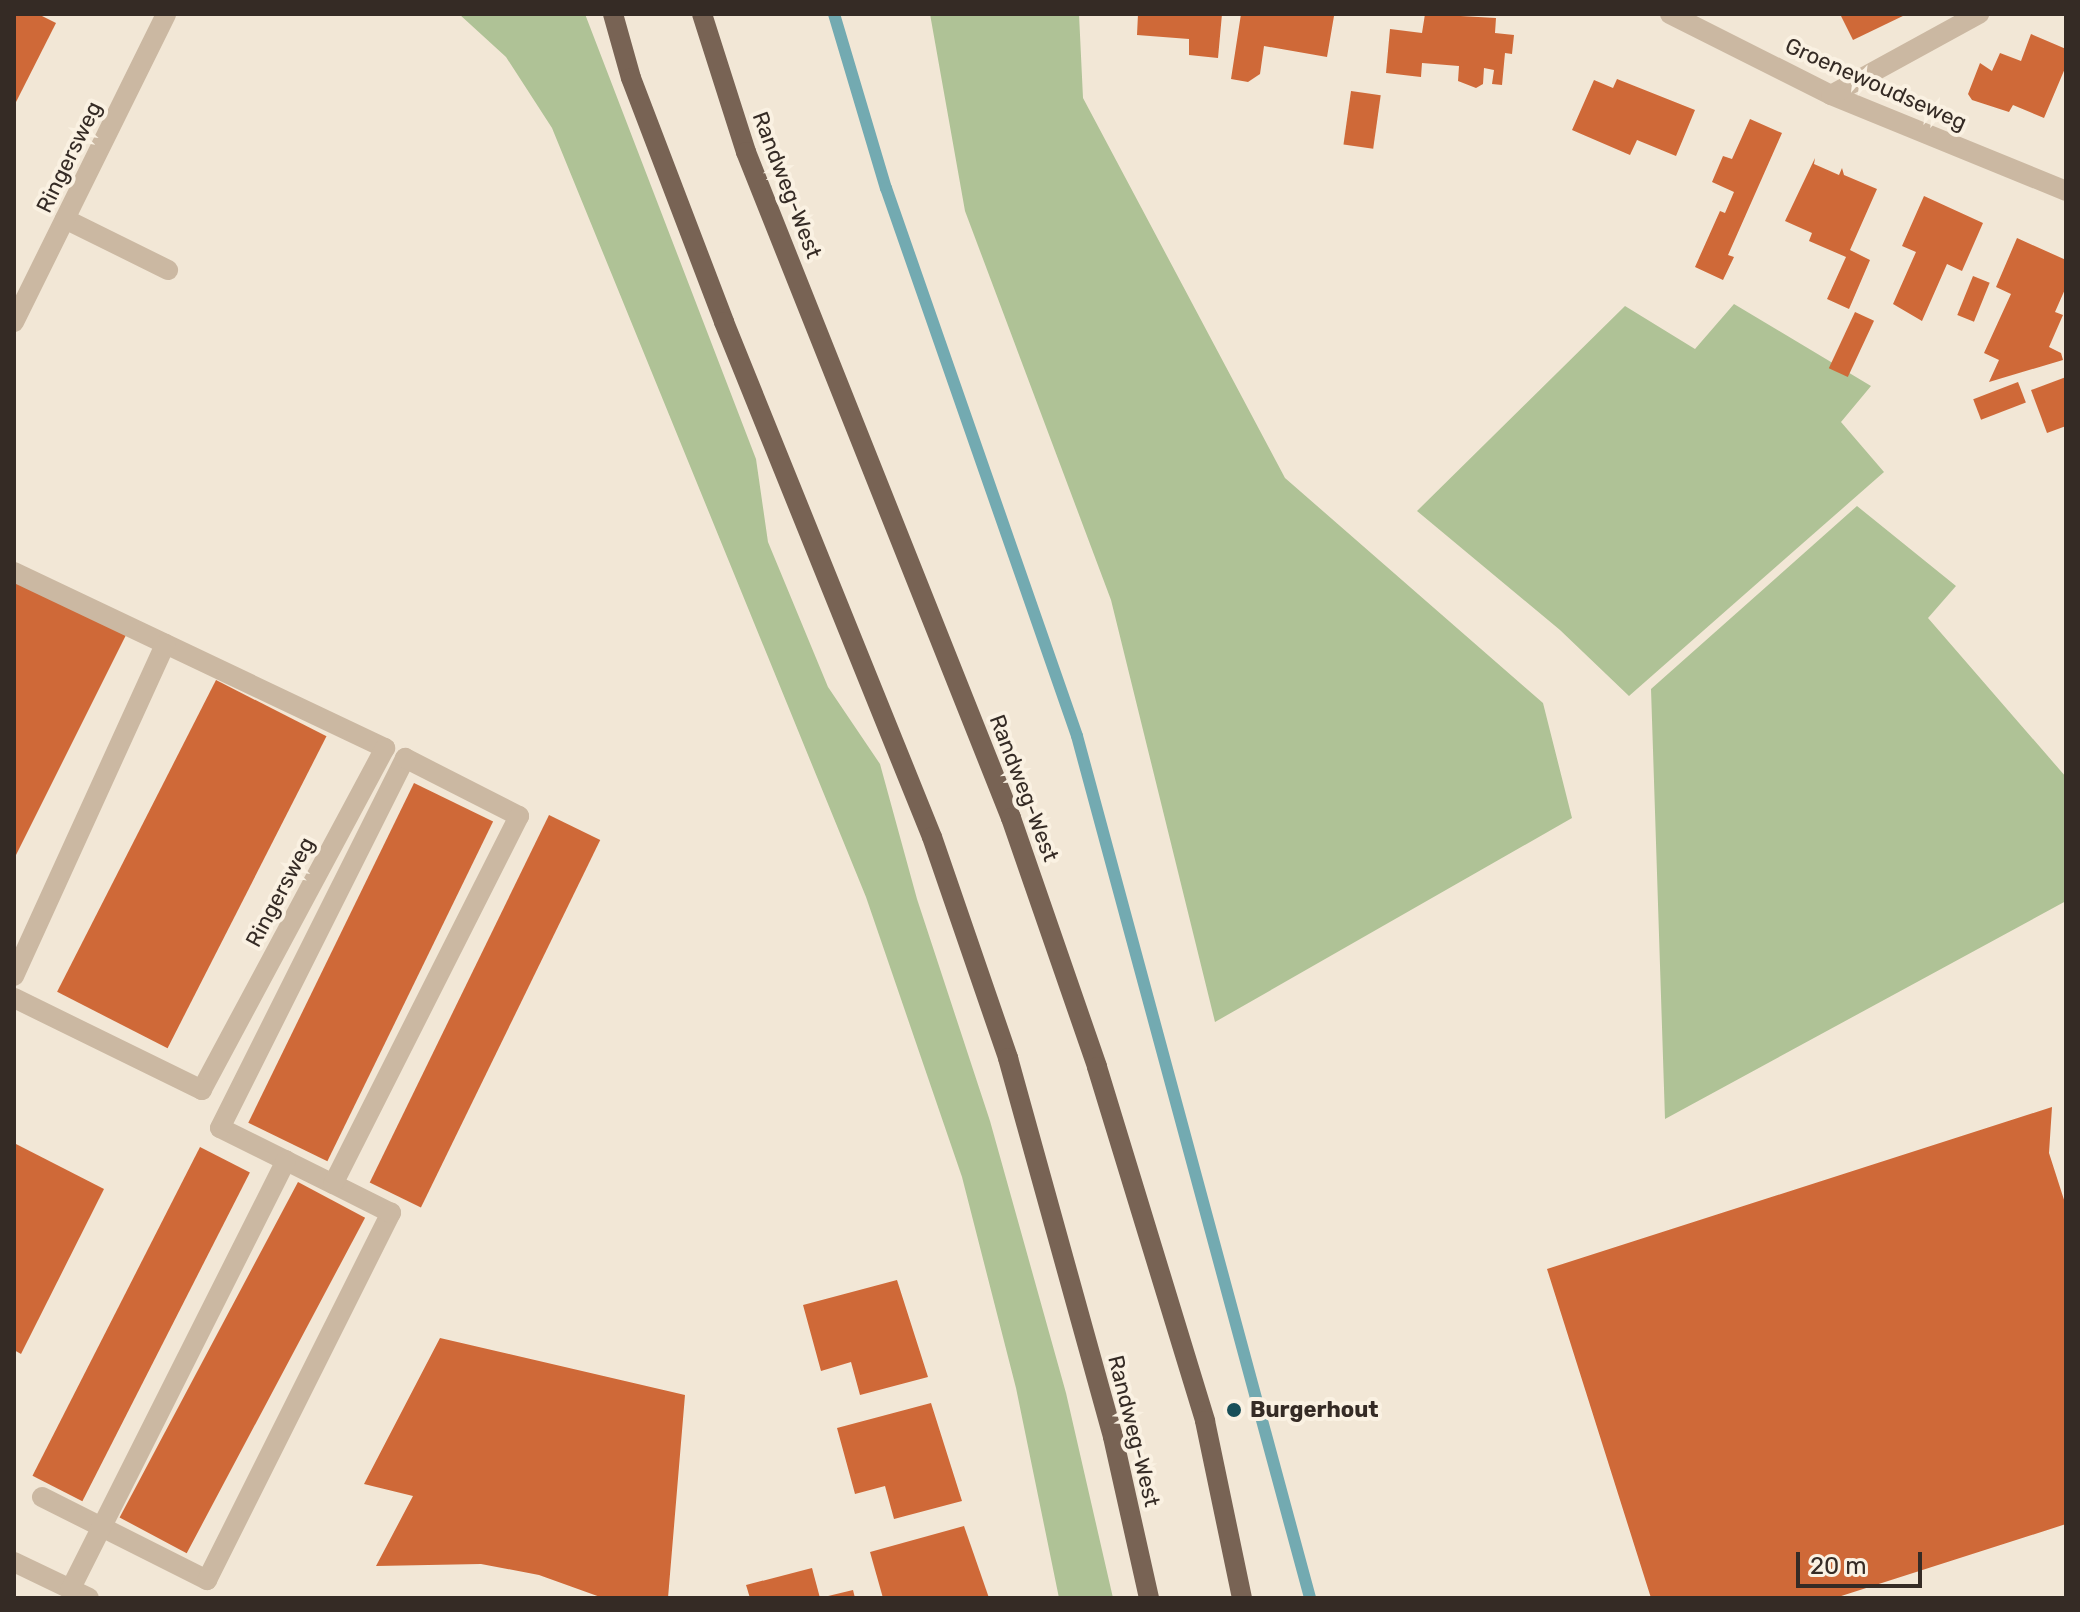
<!DOCTYPE html>
<html>
<head>
<meta charset="utf-8">
<style>
	body { margin:0 }
	#map { position:relative; width:2080px; height:1612px; overflow:hidden; background:#f2e7d6; font-family:Rubik,sans-serif }
	div>[style] { position:absolute }
	.green>* { inset:0; background:#afc296 }
	.stream>* { height:12px; margin:-6px; padding:0 6px; transform-origin:6px; border-radius:6px; background:#73aab1 }
	.building>* { inset:0; background:#cf6938; transform-origin:0 0 }
	.minor>* { height:20px; margin:-10px; padding:0 10px; transform-origin:10px; border-radius:10px; background:#cbb8a2 }
	.major>* { height:20px; margin:-10px; padding:0 10px; transform-origin:10px; border-radius:10px; background:#786354 }
	.dots>* { width:22px; height:22px; translate:-50% -50%; box-sizing:border-box; border:4px solid #faf1e2; border-radius:50% }
	span { translate:-50% -50%; white-space:nowrap; text-align:center; line-height:1.15; -webkit-text-stroke:8px #faf1e2; paint-order:stroke }
	.street-label { font-size:22px; color:#352b25 }
	.poi-label { font-size:22px; color:#352b25; font-weight:700 }
	.left { translate:0 -50%; text-align:left }
	.frame { position:absolute; inset:0; border:16px solid #352b25; pointer-events:none }
	.scale { position:absolute; left:1796px; top:1552px; width:126px; height:36px; box-sizing:border-box; border:4px solid #352b25; border-top:0; padding-left:10px; font-size:24px; line-height:28px; white-space:nowrap; color:#352b25; -webkit-text-stroke:6px #faf1e2; paint-order:stroke }
</style>
</head>
<body>
<div id="map">
	<div class="green">
		<div style="clip-path:polygon(459px 14px,585px 14px,756px 459px,768px 542px,828px 687px,880px 764px,917px 899px,990px 1121px,1066px 1393px,1113px 1598px,1059px 1598px,1016px 1388px,962px 1177px,866px 897px,552px 128px,506px 57px)"></div>
		<div style="clip-path:polygon(930px 14px,1079px 14px,1083px 98px,1285px 478px,1543px 703px,1572px 818px,1215px 1022px,1111px 600px,965px 211px)"></div>
		<div style="clip-path:polygon(1734px 304px,1871px 386px,1841px 422px,1884px 472px,1629px 696px,1560px 630px,1417px 511px,1625px 306px,1695px 349px)"></div>
		<div style="clip-path:polygon(1857px 506px,1956px 586px,1928px 618px,2066px 777px,2066px 901px,1665px 1119px,1651px 689px)"></div>
	</div>
	<div class="stream">
		<div style="left:834px;top:14px;width:182px;rotate:73.4deg"></div>
		<div style="left:886px;top:188px;width:580px;rotate:70.78deg"></div>
		<div style="left:1077px;top:736px;width:893px;rotate:74.87deg"></div>
	</div>
	<div class="building">
		<div style="clip-path:polygon(14px 14px,38px 14px,56px 23px,14px 106px)"></div>
		<div style="clip-path:polygon(1138px 14px,1222px 14px,1218px 58px,1189px 55px,1189px 39px,1137px 35px)"></div>
		<div style="clip-path:polygon(1241px 14px,1334px 16px,1327px 57px,1264px 46px,1260px 74px,1248px 82px,1231px 79px)"></div>
		<div style="clip-path:polygon(1425px 14px,1496px 18px,1495px 33px,1514px 35px,1512px 54px,1505px 53px,1502px 85px,1492px 84px,1494px 70px,1484px 68px,1483px 84px,1476px 88px,1458px 81px,1459px 66px,1422px 63px,1421px 77px,1386px 73px,1390px 29px,1422px 33px)"></div>
		<div style="clip-path:polygon(1840px 14px,1907px 14px,1853px 40px)"></div>
		<div style="clip-path:polygon(2031px 34px,2066px 49px,2066px 66px,2044px 118px,2013px 105px,2009px 112px,1972px 100px,1968px 94px,1980px 63px,1992px 71px,2000px 53px,2021px 61px)"></div>
		<div style="clip-path:polygon(1617px 79px,1695px 110px,1676px 156px,1637px 140px,1630px 155px,1572px 130px,1594px 80px,1613px 88px)"></div>
		<div style="left:1351px;top:91px;width:30px;height:54px;rotate:8deg"></div>
		<div style="clip-path:polygon(1750px 119px,1782px 133px,1728px 255px,1734px 257px,1723px 280px,1695px 267px,1720px 211px,1725px 213px,1734px 192px,1712px 182px,1723px 156px,1732px 159px)"></div>
		<div style="clip-path:polygon(1815px 158px,1814px 164px,1839px 175px,1842px 168px,1844px 175px,1877px 189px,1850px 250px,1870px 260px,1849px 309px,1827px 299px,1846px 257px,1809px 241px,1812px 233px,1785px 221px)"></div>
		<div style="clip-path:polygon(1924px 196px,1983px 223px,1962px 271px,1947px 264px,1922px 321px,1893px 304px,1916px 252px,1902px 246px)"></div>
		<div style="clip-path:polygon(2017px 238px,2066px 260px,2066px 287px,2055px 312px,2063px 315px,2049px 347px,2061px 353px,2063px 360px,1989px 382px,1999px 360px,1984px 353px,2011px 294px,1996px 287px)"></div>
		<div style="left:1973px;top:276px;width:18px;height:42px;rotate:22deg"></div>
		<div style="left:1855px;top:312px;width:21px;height:62px;rotate:25deg"></div>
		<div style="clip-path:polygon(2066px 377px,2066px 426px,2047px 433px,2031px 390px)"></div>
		<div style="left:2018px;top:382px;width:22px;height:48px;rotate:69deg"></div>
		<div style="clip-path:polygon(14px 579px,126px 635px,14px 859px)"></div>
		<div style="left:216px;top:680px;width:124px;height:350px;rotate:27deg"></div>
		<div style="left:414px;top:783px;width:88px;height:378px;rotate:26deg"></div>
		<div style="left:549px;top:815px;width:57px;height:409px;rotate:26deg"></div>
		<div style="clip-path:polygon(2052px 1107px,2049px 1153px,2066px 1206px,2066px 1524px,1835px 1598px,1651px 1598px,1547px 1269px)"></div>
		<div style="clip-path:polygon(14px 1143px,104px 1189px,21px 1354px,14px 1350px)"></div>
		<div style="left:200px;top:1147px;width:56px;height:369px;rotate:27deg"></div>
		<div style="left:298px;top:1182px;width:76px;height:380px;rotate:28deg"></div>
		<div style="clip-path:polygon(897px 1280px,928px 1377px,860px 1395px,851px 1362px,821px 1371px,803px 1305px)"></div>
		<div style="clip-path:polygon(440px 1338px,685px 1395px,668px 1598px,603px 1598px,539px 1575px,481px 1564px,376px 1566px,413px 1496px,364px 1484px)"></div>
		<div style="clip-path:polygon(931px 1403px,962px 1501px,894px 1519px,885px 1486px,855px 1494px,837px 1428px)"></div>
		<div style="clip-path:polygon(964px 1526px,989px 1598px,883px 1598px,870px 1552px)"></div>
		<div style="clip-path:polygon(812px 1568px,820px 1598px,750px 1598px,746px 1585px)"></div>
		<div style="clip-path:polygon(853px 1590px,855px 1598px,825px 1598px,824px 1597px)"></div>
	</div>
	<div class="minor">
		<div style="left:1670px;top:14px;width:180px;rotate:26.7deg"></div>
		<div style="left:1831px;top:95px;width:254px;rotate:22.2deg"></div>
		<div style="left:1831px;top:95px;width:169px;rotate:-28.7deg"></div>
		<div style="left:65px;top:219px;width:115px;rotate:26.3deg"></div>
		<div style="left:14px;top:322px;width:343px;rotate:-63.7deg"></div>
		<div style="left:14px;top:572px;width:411px;rotate:25.4deg"></div>
		<div style="left:385px;top:748px;width:388px;rotate:118.2deg"></div>
		<div style="left:202px;top:1090px;width:209px;rotate:-153.9deg"></div>
		<div style="left:14px;top:976px;width:365px;rotate:-65.5deg"></div>
		<div style="left:42px;top:1497px;width:185px;rotate:26.7deg"></div>
		<div style="left:207px;top:1580px;width:411px;rotate:-63.4deg"></div>
		<div style="left:391px;top:1213px;width:65px;rotate:-153.4deg"></div>
		<div style="left:333px;top:1184px;width:126px;rotate:-153.6deg"></div>
		<div style="left:220px;top:1128px;width:414px;rotate:-63.4deg"></div>
		<div style="left:405px;top:758px;width:128px;rotate:27deg"></div>
		<div style="left:519px;top:816px;width:412px;rotate:116.8deg"></div>
		<div style="left:14px;top:1562px;width:83px;rotate:25.6deg"></div>
		<div style="left:70px;top:1590px;width:481px;rotate:-63.3deg"></div>
	</div>
	<div class="major">
		<div style="left:613px;top:14px;width:66px;rotate:74.3deg"></div>
		<div style="left:631px;top:78px;width:261px;rotate:69.1deg"></div>
		<div style="left:724px;top:322px;width:555px;rotate:68.01deg"></div>
		<div style="left:932px;top:837px;width:234px;rotate:71deg"></div>
		<div style="left:1008px;top:1058px;width:393px;rotate:74.5deg"></div>
		<div style="left:1113px;top:1437px;width:165px;rotate:77.4deg"></div>
		<div style="left:702px;top:14px;width:145px;rotate:72.3deg"></div>
		<div style="left:746px;top:152px;width:717px;rotate:68.3deg"></div>
		<div style="left:1011px;top:818px;width:263px;rotate:70.9deg"></div>
		<div style="left:1097px;top:1067px;width:370px;rotate:73deg"></div>
		<div style="left:1205px;top:1421px;width:181px;rotate:78.2deg"></div>
	</div>
	<div class="dots">
		<div style="left:1234px;top:1410px;background:#184f59"></div>
	</div>
	<div class="street-label">
		<span style="left:1876px;top:84px;rotate:24deg">Groenewoudseweg</span>
		<span style="left:69px;top:157px;rotate:-64deg">Ringersweg</span>
		<span style="left:787px;top:185px;rotate:69deg">Randweg-West</span>
		<span style="left:1024px;top:788px;rotate:69deg">Randweg-West</span>
		<span style="left:280px;top:892px;rotate:-62deg">Ringersweg</span>
		<span style="left:1134px;top:1431px;rotate:76deg">Randweg-West</span>
	</div>
	<div class="poi-label">
		<span class="left" style="left:1250px;top:1410px">Burgerhout</span>
	</div>
	<div class="frame"></div>
	<div class="scale">20 m</div>
</div>
</body>
</html>
